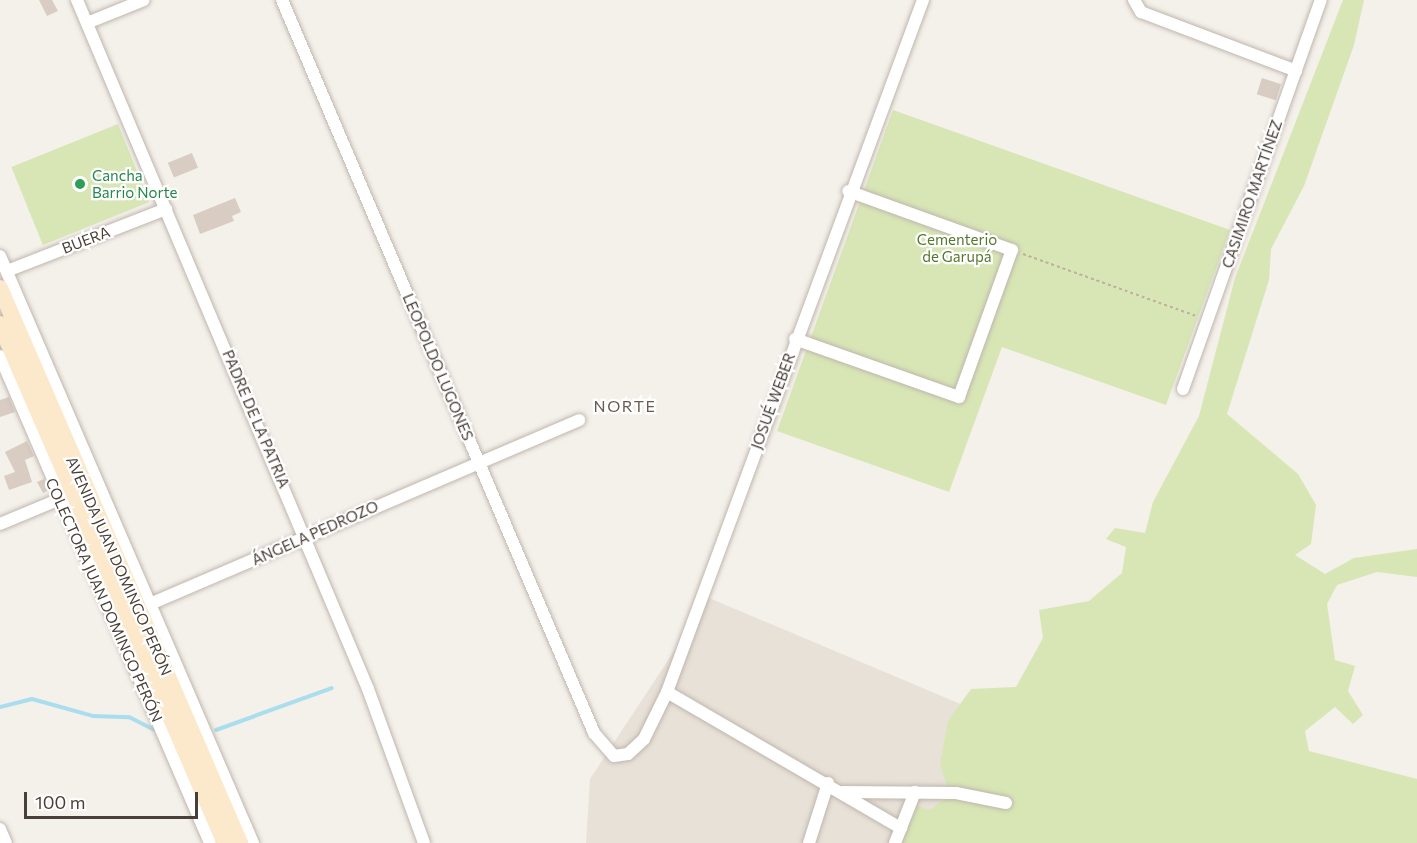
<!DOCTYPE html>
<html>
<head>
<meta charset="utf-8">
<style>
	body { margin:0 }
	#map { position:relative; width:1417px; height:843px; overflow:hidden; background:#f4f0ea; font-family:Commissioner,sans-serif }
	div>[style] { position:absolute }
	.residential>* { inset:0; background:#e8e1d8 }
	.green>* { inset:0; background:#d8e6b5; transform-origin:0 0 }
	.stream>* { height:4px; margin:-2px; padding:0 2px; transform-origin:2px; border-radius:2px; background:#aadded }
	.building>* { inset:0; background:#d8ccc3; transform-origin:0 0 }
	.path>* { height:2px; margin-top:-1px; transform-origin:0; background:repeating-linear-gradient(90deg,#c1af9f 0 3px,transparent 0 6px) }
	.roads { filter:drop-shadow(0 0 2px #bfb6ad) drop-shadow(0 0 2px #bfb6ad) }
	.minor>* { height:12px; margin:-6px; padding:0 6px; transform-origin:6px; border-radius:6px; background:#fff }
	.secondary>* { height:16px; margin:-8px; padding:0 8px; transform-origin:8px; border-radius:8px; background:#fce9cc }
	.dots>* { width:16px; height:16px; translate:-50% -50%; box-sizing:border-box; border:3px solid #fff; border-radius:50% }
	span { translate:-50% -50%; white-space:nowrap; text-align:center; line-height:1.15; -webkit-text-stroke:4.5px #fff; paint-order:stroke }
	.leisure-label { font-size:15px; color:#27864d }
	.left { translate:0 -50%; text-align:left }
	.street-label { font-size:15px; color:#483f38 }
	.park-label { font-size:15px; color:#56782e }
	.neighbourhood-label { font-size:16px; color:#6a5b50; letter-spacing:1.5px }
	.scale { position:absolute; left:24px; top:792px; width:174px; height:27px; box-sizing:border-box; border:3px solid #483f38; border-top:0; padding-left:8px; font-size:18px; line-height:21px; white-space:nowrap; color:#483f38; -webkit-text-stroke:4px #fff; paint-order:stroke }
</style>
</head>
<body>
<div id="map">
	<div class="residential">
		<div style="clip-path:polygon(709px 598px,1079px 754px,1040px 843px,586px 843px,590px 779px)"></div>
	</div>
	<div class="green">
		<div style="clip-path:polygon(1343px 0,1364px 0,1354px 45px,1304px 186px,1271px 249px,1269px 280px,1227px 414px,1298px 474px,1316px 505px,1311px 544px,1295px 555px,1325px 574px,1354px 558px,1417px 549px,1417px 577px,1377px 572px,1337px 585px,1327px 604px,1335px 660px,1355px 666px,1348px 691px,1363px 715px,1353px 724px,1335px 707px,1305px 731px,1309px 751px,1417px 779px,1417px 843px,893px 843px,889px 830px,908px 802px,929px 810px,950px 796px,940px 764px,948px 721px,971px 689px,1016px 687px,1043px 638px,1039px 610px,1089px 601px,1122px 573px,1126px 547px,1106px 539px,1115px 528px,1145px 533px,1153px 502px,1199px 416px,1235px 278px)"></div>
		<div style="clip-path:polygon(893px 110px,1230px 230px,1166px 405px,1002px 347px,949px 492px,777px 431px)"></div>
		<div style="left:118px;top:124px;width:84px;height:115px;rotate:68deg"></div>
	</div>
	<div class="stream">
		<div style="left:0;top:707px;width:33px;rotate:-14deg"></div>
		<div style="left:32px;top:699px;width:63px;rotate:15.6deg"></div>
		<div style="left:93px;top:716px;width:36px;rotate:2deg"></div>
		<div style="left:129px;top:717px;width:27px;rotate:27deg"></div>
		<div style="left:216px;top:730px;width:123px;rotate:-19.9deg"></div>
	</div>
	<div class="building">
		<div style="clip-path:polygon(39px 0,52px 0,58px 11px,47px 16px)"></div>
		<div style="left:1262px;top:78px;width:20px;height:17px;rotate:18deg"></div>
		<div style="left:192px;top:153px;width:16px;height:26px;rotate:68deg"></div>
		<div style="clip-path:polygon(235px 198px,241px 212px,232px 216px,234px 221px,200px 234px,193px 215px)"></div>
		<div style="clip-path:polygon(9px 397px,15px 412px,0 417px,0 400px)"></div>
		<div style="clip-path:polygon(27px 441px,34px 456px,25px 460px,32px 482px,9px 490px,4px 476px,15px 472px,5px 452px)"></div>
		<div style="clip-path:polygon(44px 479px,49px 490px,43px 493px,37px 482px)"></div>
	</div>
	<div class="path">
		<div style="left:1023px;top:254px;width:184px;rotate:19.7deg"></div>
	</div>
	<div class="roads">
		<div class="minor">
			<div style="left:77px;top:0;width:748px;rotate:67.1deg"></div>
			<div style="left:368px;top:689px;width:164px;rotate:70deg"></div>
			<div style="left:282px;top:0;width:797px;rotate:66.94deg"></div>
			<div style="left:594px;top:733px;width:30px;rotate:49deg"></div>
			<div style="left:614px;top:756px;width:14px;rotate:-8deg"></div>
			<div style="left:628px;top:754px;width:22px;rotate:-43deg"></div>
			<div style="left:644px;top:739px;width:52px;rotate:-63.9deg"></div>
			<div style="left:667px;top:692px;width:738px;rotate:-69.7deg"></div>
			<div style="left:1134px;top:0;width:14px;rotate:60deg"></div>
			<div style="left:1141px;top:12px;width:166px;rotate:20.8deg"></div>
			<div style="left:87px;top:23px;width:61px;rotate:-22deg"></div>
			<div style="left:0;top:256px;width:639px;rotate:66.68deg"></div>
			<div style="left:7px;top:271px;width:171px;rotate:-21.3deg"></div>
			<div style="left:795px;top:339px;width:174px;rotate:19.5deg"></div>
			<div style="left:959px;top:397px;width:156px;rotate:-70.2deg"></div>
			<div style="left:1012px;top:250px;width:174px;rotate:-160.2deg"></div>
			<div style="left:0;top:356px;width:530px;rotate:66.67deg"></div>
			<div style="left:1183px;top:389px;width:413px;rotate:-70.5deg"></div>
			<div style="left:0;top:524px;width:65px;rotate:-22.6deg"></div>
			<div style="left:150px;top:604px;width:467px;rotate:-23.2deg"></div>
			<div style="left:667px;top:692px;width:271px;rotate:30.2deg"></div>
			<div style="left:843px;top:792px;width:113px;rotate:0.5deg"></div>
			<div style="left:956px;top:793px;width:51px;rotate:11.3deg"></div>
			<div style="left:0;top:829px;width:15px;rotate:67deg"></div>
			<div style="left:809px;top:843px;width:63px;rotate:-72.4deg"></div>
			<div style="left:895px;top:843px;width:55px;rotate:-68.6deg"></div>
		</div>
		<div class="secondary">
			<div style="left:0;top:288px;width:605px;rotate:66.61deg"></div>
			<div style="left:0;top:324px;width:566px;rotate:66.56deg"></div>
		</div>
	</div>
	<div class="dots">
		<div style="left:80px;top:184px;background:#2e9e5b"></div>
	</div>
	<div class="leisure-label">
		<span class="left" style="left:92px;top:184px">Cancha<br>Barrio Norte</span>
	</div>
	<div class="street-label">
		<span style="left:1252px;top:194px;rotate:-71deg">CASIMIRO MARTÍNEZ</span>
		<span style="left:86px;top:240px;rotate:-21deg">BUERA</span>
		<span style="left:438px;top:367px;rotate:67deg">LEOPOLDO LUGONES</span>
		<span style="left:773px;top:401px;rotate:-70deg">JOSUÉ WEBER</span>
		<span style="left:256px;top:419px;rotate:67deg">PADRE DE LA PATRIA</span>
		<span style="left:315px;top:533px;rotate:-24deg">ÁNGELA PEDROZO</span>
		<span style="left:119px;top:566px;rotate:66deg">AVENIDA JUAN DOMINGO PERÓN</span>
		<span style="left:104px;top:600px;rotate:66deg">COLECTORA JUAN DOMINGO PERÓN</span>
	</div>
	<div class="park-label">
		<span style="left:957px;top:248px">Cementerio<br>de Garupá</span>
	</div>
	<div class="neighbourhood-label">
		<span style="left:625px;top:406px">NORTE</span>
	</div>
	<div class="scale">100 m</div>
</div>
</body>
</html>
